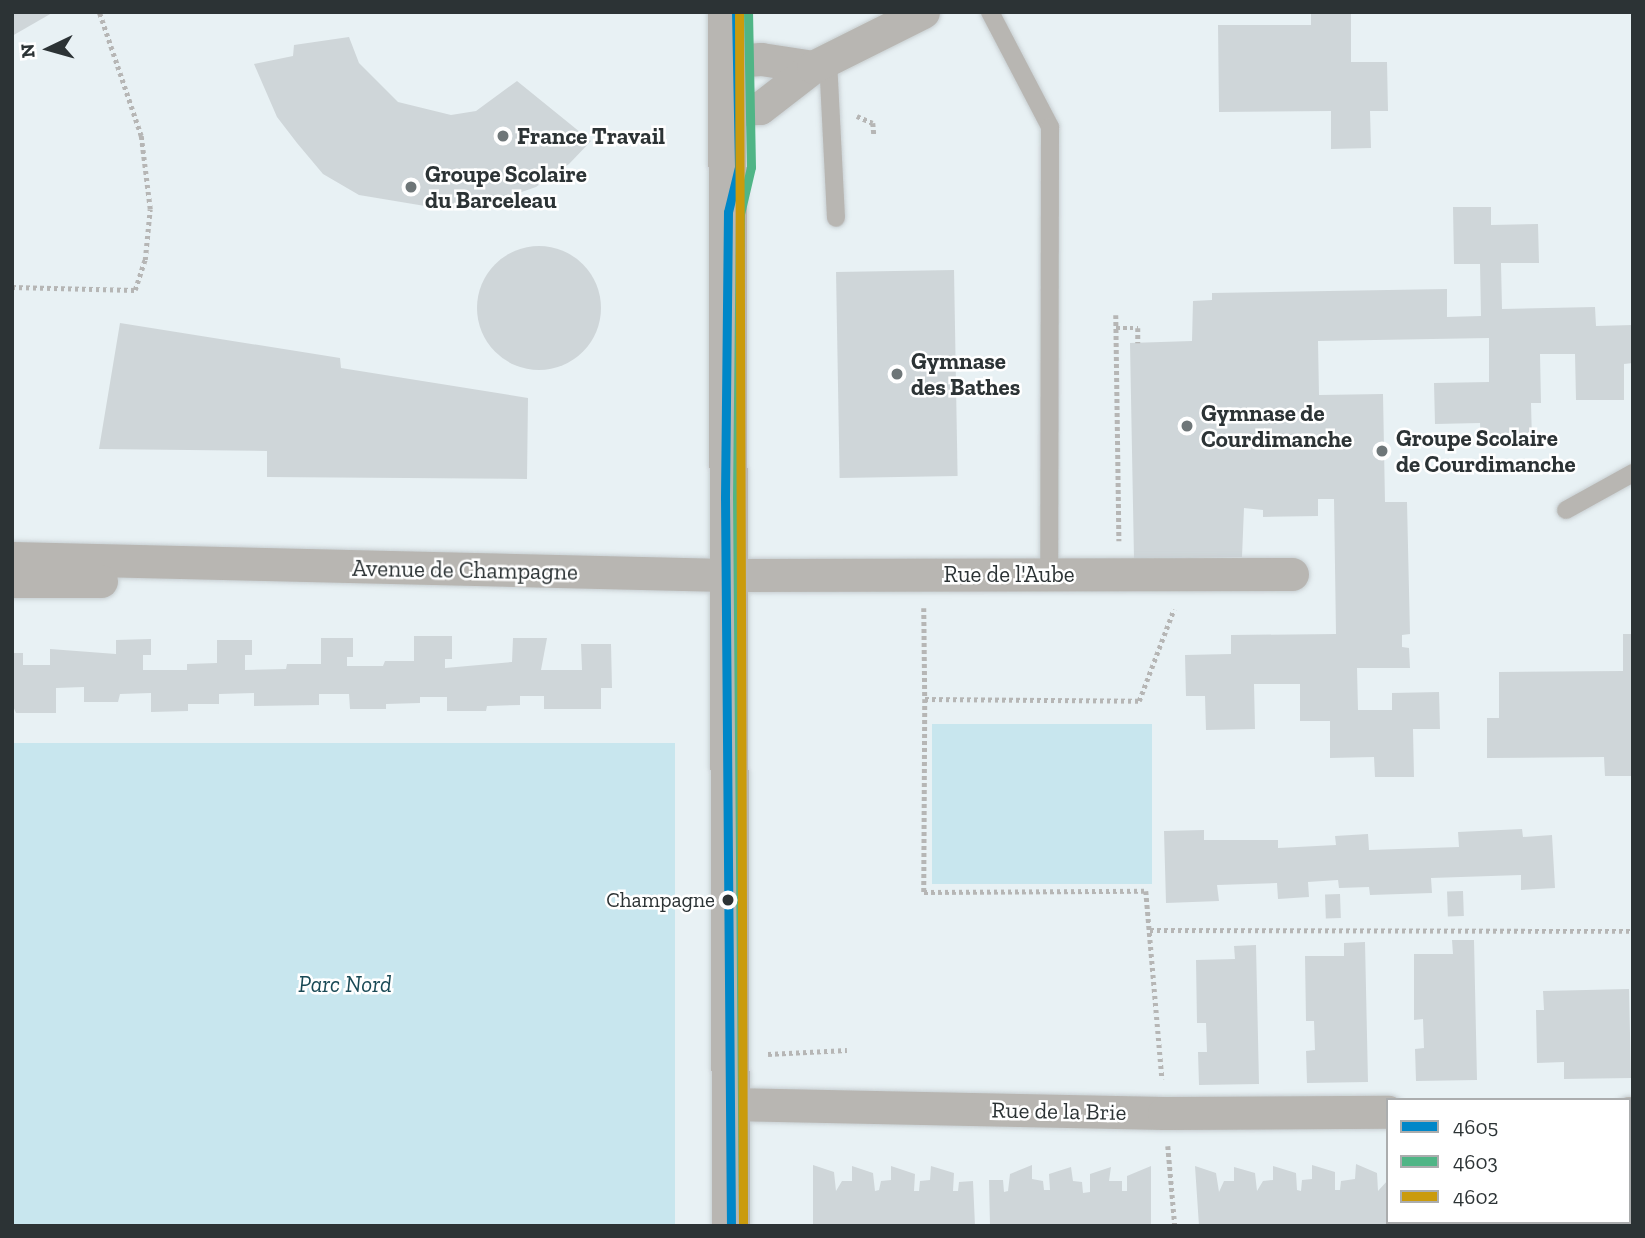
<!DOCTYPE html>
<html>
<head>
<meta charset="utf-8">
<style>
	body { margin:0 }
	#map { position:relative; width:1645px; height:1238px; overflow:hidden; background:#e8f1f4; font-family:"Zilla Slab",serif }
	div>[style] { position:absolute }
	.green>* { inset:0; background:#c8e6ee; transform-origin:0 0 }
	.building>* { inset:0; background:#cfd6d9; transform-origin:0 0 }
	.round { border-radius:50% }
	.path>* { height:4.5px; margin-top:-2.25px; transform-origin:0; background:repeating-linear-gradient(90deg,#b6b6b5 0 3.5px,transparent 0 7px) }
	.roads { filter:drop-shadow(0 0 2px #c7ced1) drop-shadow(0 0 2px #c7ced1) }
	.service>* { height:18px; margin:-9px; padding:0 9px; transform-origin:9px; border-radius:9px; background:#b8b6b2 }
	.minor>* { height:33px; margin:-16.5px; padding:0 16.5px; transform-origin:16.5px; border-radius:16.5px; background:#b8b6b2 }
	.tertiary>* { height:38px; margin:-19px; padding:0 19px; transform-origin:19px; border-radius:19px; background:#b8b6b2 }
	.bus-1>* { height:9px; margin:-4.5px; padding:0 4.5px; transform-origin:4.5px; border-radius:4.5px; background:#0087c8 }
	.bus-2>* { height:9px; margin:-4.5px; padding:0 4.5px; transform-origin:4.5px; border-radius:4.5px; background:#50b586 }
	.bus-3>* { height:9px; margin:-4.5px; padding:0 4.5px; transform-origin:4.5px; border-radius:4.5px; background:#ca9b0d }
	.dots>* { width:19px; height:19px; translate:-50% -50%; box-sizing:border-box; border:4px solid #fff; border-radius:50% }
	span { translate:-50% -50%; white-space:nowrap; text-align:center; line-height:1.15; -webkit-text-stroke:5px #fff; paint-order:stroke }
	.bus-label { font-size:21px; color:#2c3335 }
	.right { translate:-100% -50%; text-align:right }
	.poi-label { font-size:23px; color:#2c3335; font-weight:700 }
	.left { translate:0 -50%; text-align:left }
	.street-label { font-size:23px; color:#2c3335 }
	.park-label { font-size:23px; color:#1a4a56; font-style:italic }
	.frame { position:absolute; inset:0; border:14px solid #2c3335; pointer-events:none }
	.legend { position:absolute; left:1386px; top:1098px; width:245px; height:126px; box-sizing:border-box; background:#fff; border:2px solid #abadae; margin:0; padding:9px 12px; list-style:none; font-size:21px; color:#2c3335 }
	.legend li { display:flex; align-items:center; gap:14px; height:35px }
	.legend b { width:35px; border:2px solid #abadae }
	.north { position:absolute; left:14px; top:14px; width:70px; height:70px; -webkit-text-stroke:5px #fff; paint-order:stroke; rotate:265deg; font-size:19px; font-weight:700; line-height:28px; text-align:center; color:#2c3335 }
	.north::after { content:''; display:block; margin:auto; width:24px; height:32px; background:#2c3335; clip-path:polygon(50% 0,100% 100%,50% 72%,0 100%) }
</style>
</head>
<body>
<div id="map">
	<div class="green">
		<div style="left:1152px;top:724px;width:160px;height:220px;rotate:90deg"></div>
		<div style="left:675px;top:743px;width:483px;height:663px;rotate:90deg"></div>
	</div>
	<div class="building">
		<div style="clip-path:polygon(12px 12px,52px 12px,52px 13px,12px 36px)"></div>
		<div style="clip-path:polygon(1311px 12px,1351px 12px,1351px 62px,1387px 62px,1388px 111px,1370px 111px,1371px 148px,1331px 149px,1331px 111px,1219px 112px,1218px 25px,1311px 25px)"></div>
		<div style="clip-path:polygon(349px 37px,359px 63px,398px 102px,451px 115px,476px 111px,517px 81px,591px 141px,569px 164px,536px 187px,496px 201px,449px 210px,359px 195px,323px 174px,297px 143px,277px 117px,254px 64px,293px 56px,294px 45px)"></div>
		<div style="clip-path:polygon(1453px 207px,1491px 207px,1491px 225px,1538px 224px,1539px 263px,1501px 263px,1502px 309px,1595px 307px,1596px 326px,1633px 325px,1633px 363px,1624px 364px,1624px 400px,1576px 400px,1575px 354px,1540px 354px,1541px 403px,1531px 403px,1532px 441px,1481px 441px,1480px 423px,1435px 424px,1434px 383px,1489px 382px,1489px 338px,1318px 341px,1319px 395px,1383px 394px,1385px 502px,1407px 502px,1410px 634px,1402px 635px,1402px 647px,1409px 648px,1410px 668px,1357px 668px,1358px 710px,1392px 710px,1392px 693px,1439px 692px,1440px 729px,1413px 729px,1414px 777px,1375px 777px,1374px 757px,1330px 758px,1330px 721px,1300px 721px,1300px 684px,1254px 684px,1255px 729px,1206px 730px,1205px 696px,1186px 696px,1185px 655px,1231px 654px,1231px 635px,1336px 634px,1334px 499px,1318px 499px,1318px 516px,1263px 517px,1263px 510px,1244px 508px,1242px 557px,1134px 559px,1130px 343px,1192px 341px,1193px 301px,1212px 300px,1212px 293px,1447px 289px,1447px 317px,1481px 316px,1480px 264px,1454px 264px)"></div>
		<div class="round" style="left:477px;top:246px;width:124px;height:124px"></div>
		<div style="left:954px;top:270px;width:206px;height:118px;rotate:89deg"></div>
		<div style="clip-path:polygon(120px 323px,340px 358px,341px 368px,528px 398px,527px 479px,267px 477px,267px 451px,99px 449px)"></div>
		<div style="clip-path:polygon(1623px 634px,1633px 634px,1633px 776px,1605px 776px,1604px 757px,1487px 758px,1487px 718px,1499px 718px,1499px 672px,1623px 671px)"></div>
		<div style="clip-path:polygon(414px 636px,452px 636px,452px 659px,445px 659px,445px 668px,512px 662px,513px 638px,547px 638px,541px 670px,582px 670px,581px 644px,611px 644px,612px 688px,601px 688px,601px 709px,544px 709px,544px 696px,520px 696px,520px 705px,487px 706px,486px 711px,447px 711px,447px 697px,420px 697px,420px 703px,386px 704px,386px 709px,350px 709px,349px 694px,319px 694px,319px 705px,254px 706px,254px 693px,219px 694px,219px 704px,188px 704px,188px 711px,151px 712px,151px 693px,120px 694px,118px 702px,84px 702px,84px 687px,56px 688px,56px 713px,16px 713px,12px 704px,12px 653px,23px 653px,23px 665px,50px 665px,50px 649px,116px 654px,116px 640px,151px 639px,151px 655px,143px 655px,143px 670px,187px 670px,187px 664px,217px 663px,217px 640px,252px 640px,252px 655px,245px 655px,245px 670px,286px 669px,287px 664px,321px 664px,321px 638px,353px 638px,353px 657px,347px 657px,347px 666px,383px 666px,385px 661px,414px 661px)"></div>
		<div style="clip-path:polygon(1522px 829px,1523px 837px,1552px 835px,1555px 888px,1521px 890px,1521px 875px,1431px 878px,1432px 893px,1370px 895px,1369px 887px,1339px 888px,1338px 880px,1308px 882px,1309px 897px,1278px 899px,1277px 883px,1217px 885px,1219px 901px,1166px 903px,1164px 831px,1204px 830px,1204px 840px,1278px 840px,1278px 848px,1336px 845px,1335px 836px,1368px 834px,1369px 850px,1459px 847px,1458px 832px)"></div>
		<div style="left:1463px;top:891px;width:25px;height:16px;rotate:88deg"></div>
		<div style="left:1340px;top:894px;width:24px;height:15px;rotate:88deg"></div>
		<div style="clip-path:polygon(1452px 940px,1474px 940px,1477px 1080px,1416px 1081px,1415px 1049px,1424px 1048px,1423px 1019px,1414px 1020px,1414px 954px,1453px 954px)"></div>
		<div style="clip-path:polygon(1365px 942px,1368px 1082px,1307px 1083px,1306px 1051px,1315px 1050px,1314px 1021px,1306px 1021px,1305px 956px,1344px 956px,1344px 943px)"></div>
		<div style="clip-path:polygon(1256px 945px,1259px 1084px,1199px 1085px,1198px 1052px,1207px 1052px,1206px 1023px,1197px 1023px,1196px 960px,1235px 959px,1234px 946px)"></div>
		<div style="clip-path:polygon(1629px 989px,1631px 1078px,1564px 1079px,1564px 1062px,1537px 1063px,1536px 1010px,1544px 1010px,1543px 991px)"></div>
		<div style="clip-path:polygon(1356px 1164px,1377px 1173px,1378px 1191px,1388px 1180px,1388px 1222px,1436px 1226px,1199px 1226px,1195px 1166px,1216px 1173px,1219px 1192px,1224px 1181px,1234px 1181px,1234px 1167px,1255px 1173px,1257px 1191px,1263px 1181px,1273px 1180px,1273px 1166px,1296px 1173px,1297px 1190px,1301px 1191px,1302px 1180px,1312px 1179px,1312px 1165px,1335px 1172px,1335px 1190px,1340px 1190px,1341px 1181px,1355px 1179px)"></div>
		<div style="clip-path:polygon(813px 1165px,834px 1172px,836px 1191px,842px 1181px,852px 1181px,852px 1166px,873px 1173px,875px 1191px,879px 1190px,881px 1181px,891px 1180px,891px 1166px,915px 1174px,914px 1191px,919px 1191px,920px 1181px,930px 1180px,931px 1166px,954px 1173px,953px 1191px,958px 1191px,959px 1182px,973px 1181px,975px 1226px,813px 1226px)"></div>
		<div style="clip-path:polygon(1032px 1165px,1032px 1179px,1043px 1181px,1044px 1190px,1050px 1190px,1049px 1174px,1071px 1167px,1073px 1181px,1082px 1182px,1083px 1193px,1090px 1192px,1090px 1174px,1111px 1167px,1109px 1181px,1122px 1181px,1122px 1191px,1127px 1191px,1127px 1176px,1151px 1166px,1151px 1226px,990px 1226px,989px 1180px,1003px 1180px,1004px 1192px,1008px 1191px,1010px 1174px)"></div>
		<div style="clip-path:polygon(1629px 1196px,1633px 1226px,1537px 1226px,1629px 1222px)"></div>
	</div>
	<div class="path">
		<div style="left:857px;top:116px;width:17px;rotate:24deg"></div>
		<div style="left:873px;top:123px;width:11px;rotate:85deg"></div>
		<div style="left:12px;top:287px;width:123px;rotate:1.4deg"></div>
		<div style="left:135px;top:290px;width:32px;rotate:-72deg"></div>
		<div style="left:145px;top:260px;width:51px;rotate:-84.4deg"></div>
		<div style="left:150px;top:209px;width:74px;rotate:-97deg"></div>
		<div style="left:141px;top:136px;width:131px;rotate:-108.7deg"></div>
		<div style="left:1116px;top:315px;width:226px;rotate:89.2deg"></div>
		<div style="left:1116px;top:328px;width:22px"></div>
		<div style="left:1138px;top:328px;width:15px;rotate:90deg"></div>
		<div style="left:924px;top:608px;width:91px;rotate:89.4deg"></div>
		<div style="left:925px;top:699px;width:214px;rotate:0.5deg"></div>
		<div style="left:1139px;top:701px;width:98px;rotate:-69.2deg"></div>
		<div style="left:925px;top:699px;width:193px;rotate:90.3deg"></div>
		<div style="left:924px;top:892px;width:222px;rotate:-0.3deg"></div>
		<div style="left:1146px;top:891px;width:189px;rotate:85.1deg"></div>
		<div style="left:1150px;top:930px;width:483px;rotate:0.1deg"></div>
		<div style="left:768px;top:1054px;width:79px;rotate:-2.9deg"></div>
		<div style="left:1168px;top:1146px;width:80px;rotate:85deg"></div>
	</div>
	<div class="roads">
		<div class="service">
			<div style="left:990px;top:12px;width:130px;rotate:62.4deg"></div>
			<div style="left:1050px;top:127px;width:446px;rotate:90.1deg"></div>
			<div style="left:828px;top:60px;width:158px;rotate:87.1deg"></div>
			<div style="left:1566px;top:510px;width:77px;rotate:-28.9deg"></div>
		</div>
		<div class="minor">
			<div style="left:727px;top:69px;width:21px;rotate:-25deg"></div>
			<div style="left:746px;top:60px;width:15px;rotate:-4deg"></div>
			<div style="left:761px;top:59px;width:53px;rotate:8.7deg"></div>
			<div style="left:728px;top:110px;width:32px;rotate:-4deg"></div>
			<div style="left:760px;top:108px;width:67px;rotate:-37.7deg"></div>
			<div style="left:813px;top:67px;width:123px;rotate:-26.6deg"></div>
			<div style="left:12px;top:558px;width:714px;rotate:1.36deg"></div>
			<div style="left:726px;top:575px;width:566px;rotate:-0.1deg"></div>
			<div style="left:12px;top:581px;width:89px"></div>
			<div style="left:730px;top:1104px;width:434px;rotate:1.2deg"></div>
			<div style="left:1164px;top:1113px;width:224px;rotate:-0.3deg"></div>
			<div style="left:1629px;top:1113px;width:4px"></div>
			<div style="left:1476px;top:1222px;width:4px;rotate:76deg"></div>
		</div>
		<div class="tertiary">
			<div style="left:727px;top:12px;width:1214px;rotate:89.81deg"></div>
		</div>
	</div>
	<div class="bus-1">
		<div style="left:731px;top:1226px;width:728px;rotate:-90.47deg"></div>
		<div style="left:725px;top:498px;width:286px;rotate:-89.4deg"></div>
		<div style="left:728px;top:212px;width:46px;rotate:-76.3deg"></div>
		<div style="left:739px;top:167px;width:155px;rotate:-91.1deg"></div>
	</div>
	<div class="bus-2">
		<div style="left:743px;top:1226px;width:728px;rotate:-90.47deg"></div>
		<div style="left:737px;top:498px;width:284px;rotate:-89.4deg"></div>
		<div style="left:740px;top:214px;width:48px;rotate:-76.8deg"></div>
		<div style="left:751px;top:167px;width:155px;rotate:-91.1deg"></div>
	</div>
	<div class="bus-3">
		<div style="left:739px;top:12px;width:1214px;rotate:89.81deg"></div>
	</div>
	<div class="dots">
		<div style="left:503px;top:136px;background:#6e7678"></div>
		<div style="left:411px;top:187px;background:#6e7678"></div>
		<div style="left:897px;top:374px;background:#6e7678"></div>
		<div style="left:1187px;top:426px;background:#6e7678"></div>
		<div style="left:1382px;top:451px;background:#6e7678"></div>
		<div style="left:728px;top:900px;background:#2c3335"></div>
	</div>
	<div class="bus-label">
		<span class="right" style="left:715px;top:900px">Champagne</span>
	</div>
	<div class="poi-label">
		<span class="left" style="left:517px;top:136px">France Travail</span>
		<span class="left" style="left:425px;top:187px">Groupe Scolaire<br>du Barceleau</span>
		<span class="left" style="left:911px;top:374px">Gymnase<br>des Bathes</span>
		<span class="left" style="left:1201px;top:426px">Gymnase de<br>Courdimanche</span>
		<span class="left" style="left:1396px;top:451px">Groupe Scolaire<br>de Courdimanche</span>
	</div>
	<div class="street-label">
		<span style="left:465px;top:570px;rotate:1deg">Avenue de Champagne</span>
		<span style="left:1009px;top:574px">Rue de l'Aube</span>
		<span style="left:1059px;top:1111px;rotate:1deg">Rue de la Brie</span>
	</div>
	<div class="park-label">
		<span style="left:345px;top:984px">Parc Nord</span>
	</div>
	<div class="frame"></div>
	<ul class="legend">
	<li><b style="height:9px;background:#0087c8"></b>4605</li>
	<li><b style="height:9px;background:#50b586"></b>4603</li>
	<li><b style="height:9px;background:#ca9b0d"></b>4602</li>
	</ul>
	<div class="north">N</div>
</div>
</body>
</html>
